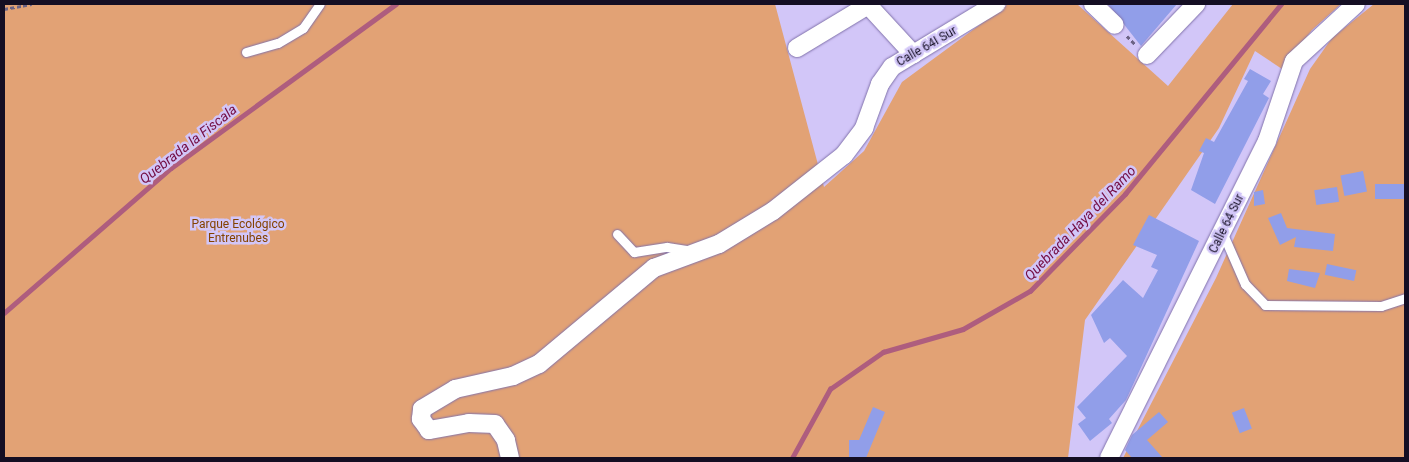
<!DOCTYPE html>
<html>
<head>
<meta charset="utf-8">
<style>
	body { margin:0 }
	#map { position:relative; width:1409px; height:462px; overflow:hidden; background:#d2c6f8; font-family:Roboto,sans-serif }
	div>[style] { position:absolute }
	.green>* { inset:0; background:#e2a275 }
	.stream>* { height:4.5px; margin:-2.25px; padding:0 2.25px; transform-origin:2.25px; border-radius:2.25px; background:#ae5d7e }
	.building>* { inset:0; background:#919ee9; transform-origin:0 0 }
	.path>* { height:2.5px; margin-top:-1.25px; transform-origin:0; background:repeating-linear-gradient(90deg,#6c6385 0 4px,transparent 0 6.5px) }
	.roads { filter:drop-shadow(0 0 1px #8172ab) drop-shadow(0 0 1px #8172ab) }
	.lane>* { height:9px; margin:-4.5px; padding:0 4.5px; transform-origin:4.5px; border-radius:4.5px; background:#fff }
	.street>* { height:18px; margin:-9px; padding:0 9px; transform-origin:9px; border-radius:9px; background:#fff }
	span { translate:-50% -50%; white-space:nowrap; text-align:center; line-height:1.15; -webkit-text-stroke:5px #d2c6f8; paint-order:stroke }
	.street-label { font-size:12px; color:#140e23 }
	.park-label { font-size:12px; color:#844200 }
	.water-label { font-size:14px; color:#730d43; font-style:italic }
	.frame { position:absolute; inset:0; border:5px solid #140e23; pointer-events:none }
</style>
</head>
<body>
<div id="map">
	<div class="green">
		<div style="clip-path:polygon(4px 4px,775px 4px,824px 187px,864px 151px,902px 82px,1008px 4px,1077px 4px,1168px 86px,1233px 4px,1341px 4px,1312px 30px,1282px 69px,1255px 51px,1219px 128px,1085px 320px,1068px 458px,4px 458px)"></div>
		<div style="clip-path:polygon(1374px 4px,1405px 4px,1405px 458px,1123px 458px,1216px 278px,1310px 69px,1332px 38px)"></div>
	</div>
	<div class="stream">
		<div style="left:4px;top:313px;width:221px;rotate:-41deg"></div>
		<div style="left:171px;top:168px;width:278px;rotate:-36.1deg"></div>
		<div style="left:792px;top:458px;width:79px;rotate:-61.2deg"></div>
		<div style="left:830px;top:389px;width:65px;rotate:-34.9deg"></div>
		<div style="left:883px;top:352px;width:83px;rotate:-16deg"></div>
		<div style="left:963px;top:329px;width:77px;rotate:-29.6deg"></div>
		<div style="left:1030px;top:291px;width:136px;rotate:-45.6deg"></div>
		<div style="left:1125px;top:194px;width:246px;rotate:-50.6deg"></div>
	</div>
	<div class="building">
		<div style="clip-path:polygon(1108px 4px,1177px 4px,1141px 46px)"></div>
		<div style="clip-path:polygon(1250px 69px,1271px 81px,1263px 94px,1269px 98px,1215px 204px,1191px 190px,1204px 153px,1199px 151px,1206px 138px,1214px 142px,1248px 81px,1244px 79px)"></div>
		<div style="left:1363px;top:171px;width:21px;height:23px;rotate:79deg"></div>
		<div style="left:1405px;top:184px;width:15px;height:30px;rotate:90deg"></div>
		<div style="left:1337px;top:187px;width:15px;height:23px;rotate:82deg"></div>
		<div style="clip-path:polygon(1263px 190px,1265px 204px,1254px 206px,1254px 192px)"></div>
		<div style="clip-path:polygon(1281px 213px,1287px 228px,1335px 234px,1333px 251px,1294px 247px,1296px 237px,1280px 245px,1268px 218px)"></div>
		<div style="clip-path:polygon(1149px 215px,1199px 241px,1126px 400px,1109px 419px,1112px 423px,1090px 441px,1078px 424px,1086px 418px,1077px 407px,1127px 356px,1110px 338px,1104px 343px,1091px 315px,1123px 280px,1143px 298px,1158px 270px,1151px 267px,1157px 255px,1133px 245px)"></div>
		<div style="left:1327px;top:264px;width:30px;height:11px;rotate:12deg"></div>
		<div style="clip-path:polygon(1289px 269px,1320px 273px,1315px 288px,1287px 281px)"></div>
		<div style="clip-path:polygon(873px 407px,885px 412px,866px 458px,849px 458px,849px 440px,859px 440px)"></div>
		<div style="left:1244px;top:408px;width:22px;height:13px;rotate:69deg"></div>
		<div style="clip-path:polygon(1159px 412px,1168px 422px,1147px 440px,1163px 458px,1132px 458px,1125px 450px,1132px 435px)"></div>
	</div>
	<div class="path">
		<div style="left:4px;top:9px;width:28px;rotate:-10deg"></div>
		<div style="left:1127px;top:36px;width:11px;rotate:45deg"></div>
	</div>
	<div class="roads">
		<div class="lane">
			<div style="left:246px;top:52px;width:33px;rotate:-16deg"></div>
			<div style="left:278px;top:43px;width:29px;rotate:-31deg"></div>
			<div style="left:303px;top:28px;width:29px;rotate:-55deg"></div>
			<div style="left:617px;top:234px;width:25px;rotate:47deg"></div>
			<div style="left:634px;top:252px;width:33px;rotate:-9deg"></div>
			<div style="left:667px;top:247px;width:26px;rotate:9deg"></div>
			<div style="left:1223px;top:234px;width:55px;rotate:66.3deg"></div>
			<div style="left:1245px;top:284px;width:29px;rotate:46deg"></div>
			<div style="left:1265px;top:305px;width:116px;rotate:0.5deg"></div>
			<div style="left:1381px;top:306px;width:25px;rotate:-18deg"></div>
		</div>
		<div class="street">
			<div style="left:1093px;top:4px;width:30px;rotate:44deg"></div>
			<div style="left:868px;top:5px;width:67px;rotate:47.4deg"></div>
			<div style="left:797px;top:48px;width:85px;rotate:-31.1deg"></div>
			<div style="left:1147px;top:55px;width:71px;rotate:-46.1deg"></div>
			<div style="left:510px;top:458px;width:18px;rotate:-103deg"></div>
			<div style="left:506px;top:440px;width:19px;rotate:-125deg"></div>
			<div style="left:495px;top:424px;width:26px;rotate:-178deg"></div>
			<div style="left:469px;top:423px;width:41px;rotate:170.1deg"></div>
			<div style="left:429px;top:430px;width:14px;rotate:-126deg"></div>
			<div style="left:421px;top:419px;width:10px;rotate:-84deg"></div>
			<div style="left:422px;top:409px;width:39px;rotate:-31deg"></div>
			<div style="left:455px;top:389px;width:59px;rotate:-12.6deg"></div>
			<div style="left:513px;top:376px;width:29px;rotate:-25deg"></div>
			<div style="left:539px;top:364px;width:150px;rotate:-39.9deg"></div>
			<div style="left:654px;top:268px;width:69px;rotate:-20.3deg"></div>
			<div style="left:719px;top:244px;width:63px;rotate:-31.4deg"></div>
			<div style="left:773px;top:211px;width:90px;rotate:-38.3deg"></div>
			<div style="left:844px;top:155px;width:34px;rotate:-53deg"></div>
			<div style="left:864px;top:128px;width:47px;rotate:-70deg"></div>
			<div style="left:880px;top:84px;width:21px;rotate:-55deg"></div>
			<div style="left:892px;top:67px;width:122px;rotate:-31.2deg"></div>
			<div style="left:1109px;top:458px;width:354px;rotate:-63.5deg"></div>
			<div style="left:1267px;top:141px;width:84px;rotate:-71.4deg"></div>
			<div style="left:1294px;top:61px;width:84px;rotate:-42.6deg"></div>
		</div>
	</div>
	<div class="street-label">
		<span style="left:927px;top:47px;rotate:-30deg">Calle 64I Sur</span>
		<span style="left:1227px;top:224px;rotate:-64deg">Calle 64 Sur</span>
	</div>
	<div class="park-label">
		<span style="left:238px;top:232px">Parque Ecológico<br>Entrenubes</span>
	</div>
	<div class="water-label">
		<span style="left:188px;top:144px;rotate:-38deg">Quebrada la Fiscala</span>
		<span style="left:1080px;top:223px;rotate:-46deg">Quebrada Haya del Ramo</span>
	</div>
	<div class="frame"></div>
</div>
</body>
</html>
